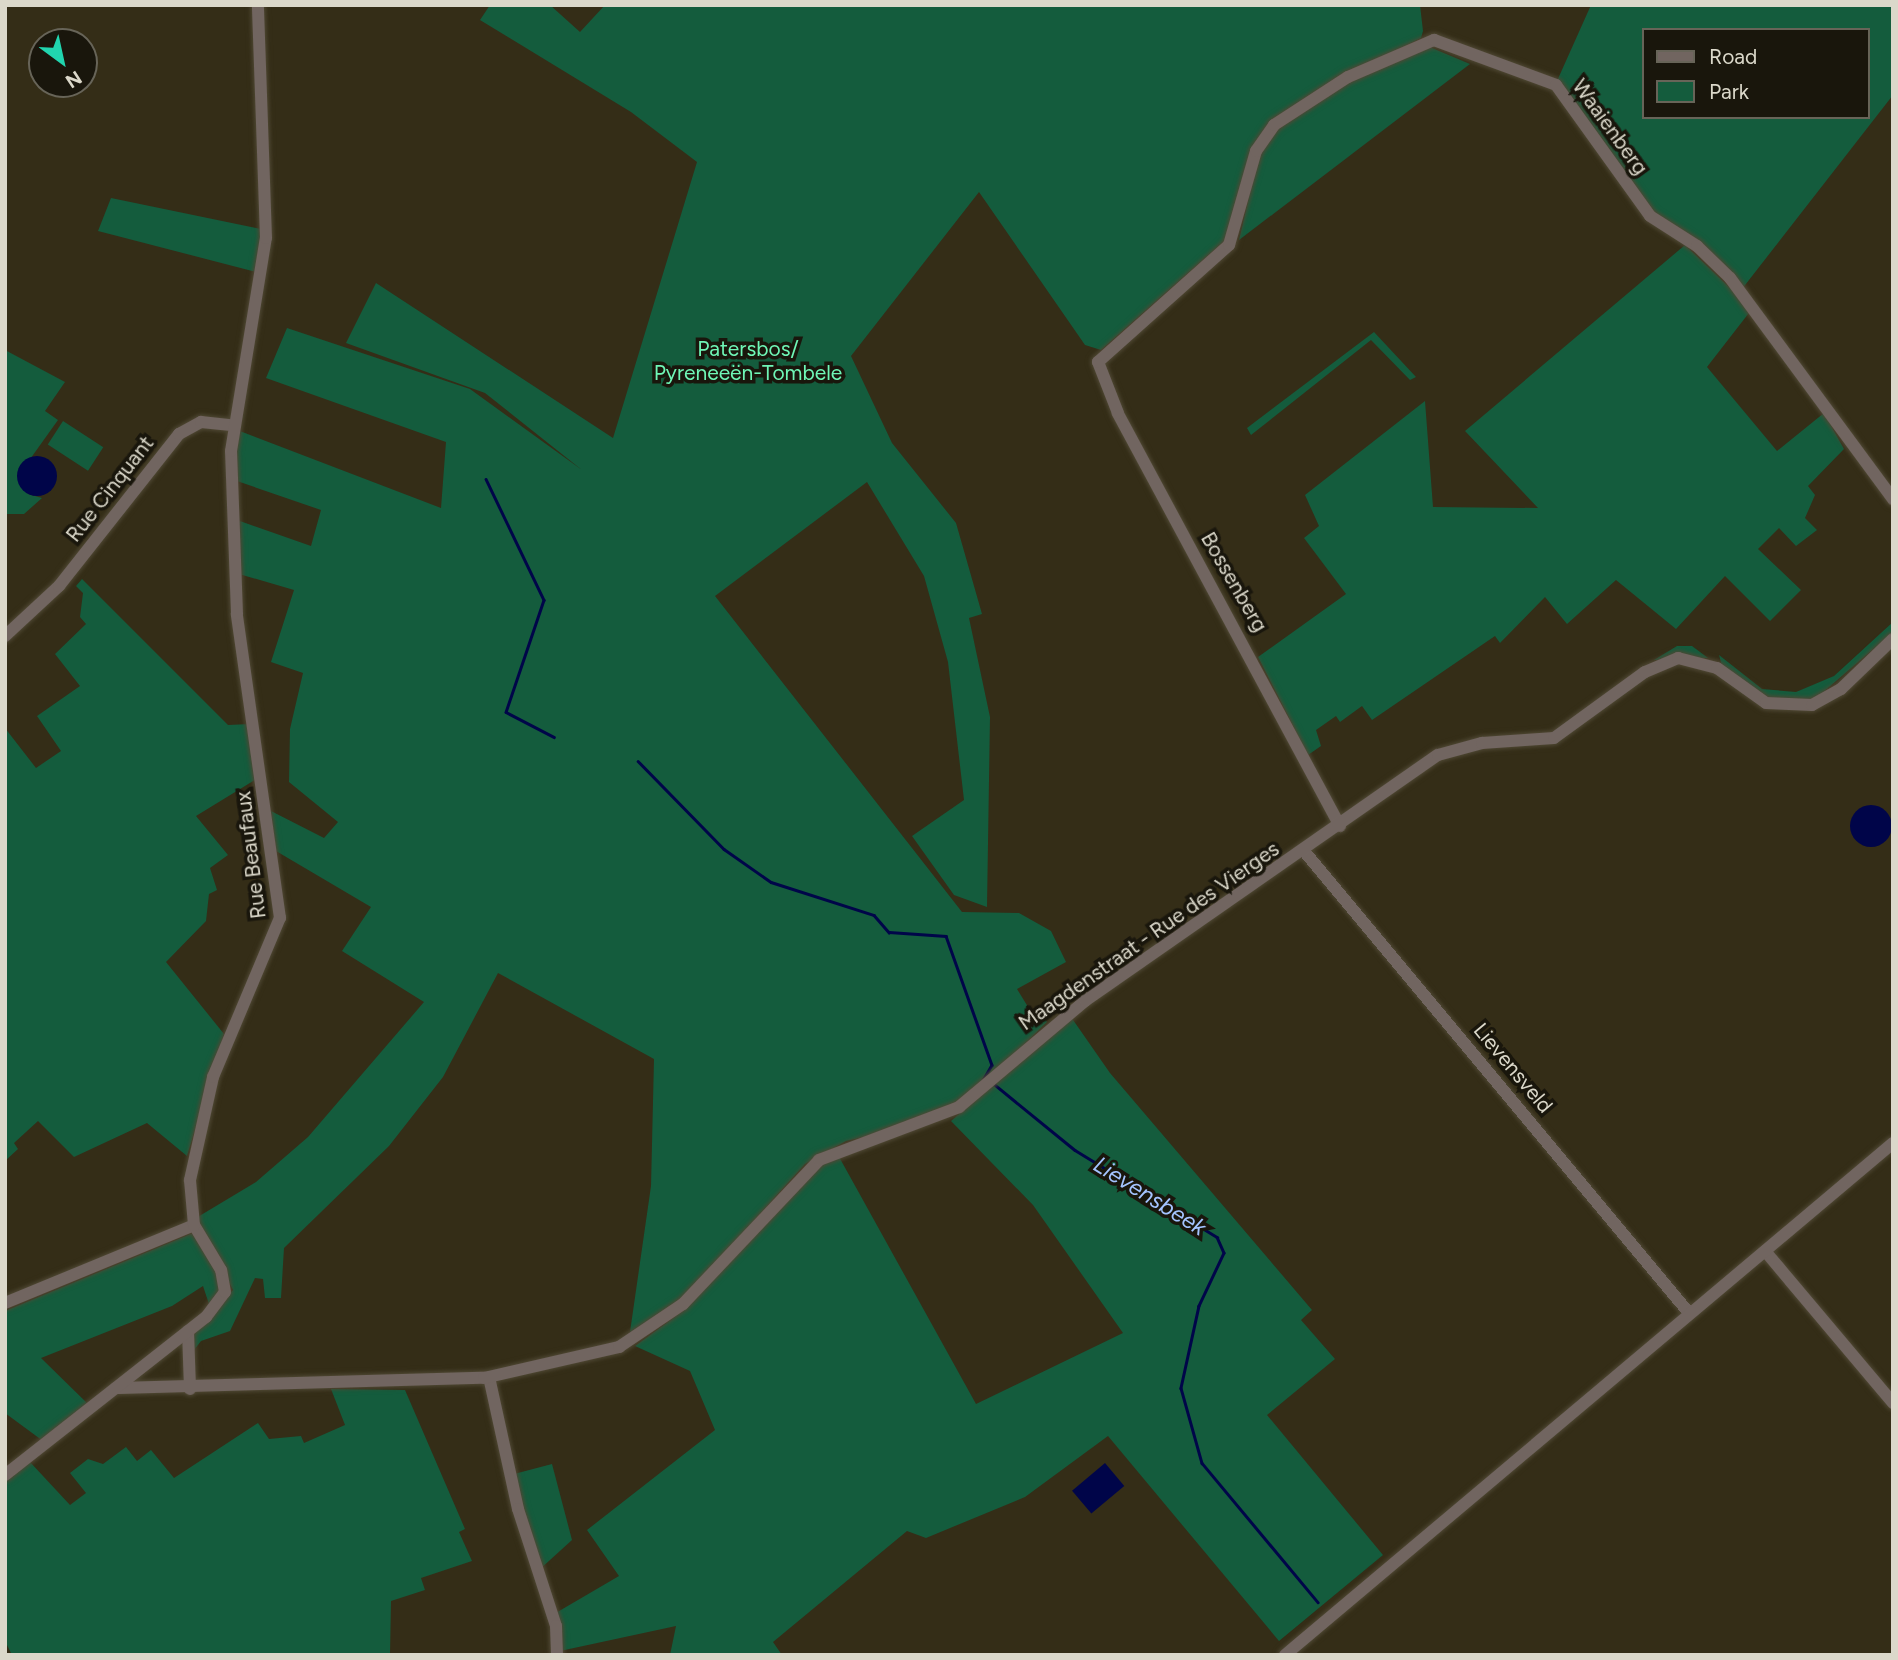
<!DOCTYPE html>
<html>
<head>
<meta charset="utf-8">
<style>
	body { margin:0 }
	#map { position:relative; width:1898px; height:1660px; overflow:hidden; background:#342d17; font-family:Figtree,sans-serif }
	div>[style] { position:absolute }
	.green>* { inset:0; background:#145c3d; transform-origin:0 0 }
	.water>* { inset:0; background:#000549; transform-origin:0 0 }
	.round { border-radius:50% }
	.stream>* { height:2.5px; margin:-1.25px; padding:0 1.25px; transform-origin:1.25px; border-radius:1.25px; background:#000549 }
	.roads { filter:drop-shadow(0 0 2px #4f4834) drop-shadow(0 0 2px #4f4834) }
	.minor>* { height:12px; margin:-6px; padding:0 6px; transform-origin:6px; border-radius:6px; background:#716560 }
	span { translate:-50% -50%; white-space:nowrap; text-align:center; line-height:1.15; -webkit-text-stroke:7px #19160c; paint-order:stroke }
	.street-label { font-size:21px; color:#dbd8ca }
	.park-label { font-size:21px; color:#6ff6b6 }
	.water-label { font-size:23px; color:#a4c4ff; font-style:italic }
	.frame { position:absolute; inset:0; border:7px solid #dbd8ca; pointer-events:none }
	.legend { position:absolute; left:1642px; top:28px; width:228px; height:91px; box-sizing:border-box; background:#19160c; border:2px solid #676458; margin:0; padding:9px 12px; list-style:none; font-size:21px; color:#dbd8ca }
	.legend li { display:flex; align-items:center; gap:14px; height:35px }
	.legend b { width:35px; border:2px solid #676458 }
	.north { position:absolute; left:28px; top:28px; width:70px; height:70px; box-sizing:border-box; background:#19160c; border:2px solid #676458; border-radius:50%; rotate:147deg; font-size:19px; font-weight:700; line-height:28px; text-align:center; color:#dbd8ca }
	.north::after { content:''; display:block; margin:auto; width:24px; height:32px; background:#21d5af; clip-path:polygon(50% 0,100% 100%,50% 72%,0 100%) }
</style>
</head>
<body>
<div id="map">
	<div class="green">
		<div style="clip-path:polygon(490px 5px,550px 5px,580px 32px,605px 5px,1420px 5px,1423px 31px,1421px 38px,1313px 93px,1267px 125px,1254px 145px,1231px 235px,1101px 350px,1085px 345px,979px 192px,851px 356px,892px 443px,956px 523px,982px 614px,969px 618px,990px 717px,987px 907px,954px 895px,912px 836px,964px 800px,948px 662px,924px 576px,867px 482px,715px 596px,962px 912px,1019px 913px,1051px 931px,1066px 962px,1017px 989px,1033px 1015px,1039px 1011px,1047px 1022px,976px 1091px,913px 1126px,846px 1141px,805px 1164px,682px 1300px,630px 1332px,651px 1186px,654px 1059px,498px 973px,443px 1077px,389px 1146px,284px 1248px,281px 1298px,265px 1298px,263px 1279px,255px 1278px,230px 1331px,201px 1341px,191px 1354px,193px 1335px,233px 1290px,196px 1218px,256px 1182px,308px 1137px,424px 1002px,342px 951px,371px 907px,276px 851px,271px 811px,324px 838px,338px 822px,289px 782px,290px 729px,303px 673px,271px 662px,294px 590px,239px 574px,237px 520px,311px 546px,321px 510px,234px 480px,232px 428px,441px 508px,446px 442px,266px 378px,287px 328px,470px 389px,582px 470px,485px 393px,346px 343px,376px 283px,613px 438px,697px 162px,631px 112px,480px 20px)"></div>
		<div style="clip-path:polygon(evenodd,1591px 5px,1893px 5px,1893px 95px,1742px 289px,1657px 218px,1557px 81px,1591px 5px,1644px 30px,1868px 30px,1868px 117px,1644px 117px,1644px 30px)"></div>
		<div style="clip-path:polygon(1425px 45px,1470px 64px,1239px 240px,1259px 154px,1273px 133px,1349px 82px)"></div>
		<div style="clip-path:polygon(111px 198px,261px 229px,260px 273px,98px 231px)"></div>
		<div style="clip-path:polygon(1685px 245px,1752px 309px,1707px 367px,1777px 451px,1824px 413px,1844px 449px,1808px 486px,1815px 495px,1805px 518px,1817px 530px,1796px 546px,1779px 528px,1758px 549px,1801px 590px,1770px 621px,1725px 576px,1676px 629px,1616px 580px,1567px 624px,1545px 597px,1500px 643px,1495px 636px,1372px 720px,1362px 706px,1340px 722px,1336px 716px,1316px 730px,1321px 746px,1308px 755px,1258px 657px,1346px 594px,1304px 538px,1319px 526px,1305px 495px,1425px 401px,1433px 507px,1538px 508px,1465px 431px)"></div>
		<div style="clip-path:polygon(1374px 332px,1416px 377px,1410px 380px,1371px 340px,1251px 435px,1247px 428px)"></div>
		<div style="clip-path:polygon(5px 350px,65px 382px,45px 411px,58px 420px,18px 476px,28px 494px,42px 498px,24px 514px,5px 514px)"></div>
		<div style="left:63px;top:421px;width:48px;height:28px;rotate:33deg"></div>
		<div style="clip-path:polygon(82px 579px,228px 725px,250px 724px,258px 778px,196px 816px,228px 855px,210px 868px,217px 890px,209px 894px,206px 921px,166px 962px,224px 1034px,187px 1156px,147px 1123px,74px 1157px,38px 1121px,14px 1143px,18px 1149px,5px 1161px,5px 728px,36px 768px,61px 751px,37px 716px,80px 686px,55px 654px,86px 624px,80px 617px,83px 593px,76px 586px)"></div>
		<div style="clip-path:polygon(1893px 622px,1893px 632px,1814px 700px,1777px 703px,1722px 666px,1719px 655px,1762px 689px,1796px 692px,1834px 676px)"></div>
		<div style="clip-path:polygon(1677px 646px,1692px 646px,1708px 658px,1654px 660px)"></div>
		<div style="clip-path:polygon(1071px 1017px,1110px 1073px,1312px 1310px,1301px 1320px,1335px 1359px,1267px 1415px,1383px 1555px,1279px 1641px,1108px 1436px,1025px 1497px,926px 1538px,907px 1531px,773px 1642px,782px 1655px,670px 1655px,676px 1626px,560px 1651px,554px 1614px,619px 1576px,587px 1530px,715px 1430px,690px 1371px,635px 1346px,683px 1311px,810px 1173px,838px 1155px,976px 1404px,1123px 1333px,1033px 1205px,951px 1121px)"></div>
		<div style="clip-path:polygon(193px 1233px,220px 1278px,222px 1287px,209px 1304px,203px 1286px,172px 1306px,41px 1358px,88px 1404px,43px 1441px,5px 1413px,5px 1311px)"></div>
		<div style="clip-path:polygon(331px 1389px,405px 1390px,465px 1529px,459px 1532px,472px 1561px,421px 1578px,425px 1590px,391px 1601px,390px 1655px,12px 1655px,5px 1641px,5px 1482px,30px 1462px,70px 1505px,86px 1493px,70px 1473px,88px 1459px,103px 1464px,126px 1447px,137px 1461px,151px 1450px,174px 1478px,258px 1423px,269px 1439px,301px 1436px,304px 1443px,345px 1425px)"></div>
		<div style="clip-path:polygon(552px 1464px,572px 1540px,539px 1570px,514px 1474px)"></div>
	</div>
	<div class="water">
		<div class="round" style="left:17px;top:456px;width:40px;height:40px"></div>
		<div class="round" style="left:1850px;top:805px;width:42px;height:42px"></div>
		<div style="left:1105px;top:1463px;width:30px;height:43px;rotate:50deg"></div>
	</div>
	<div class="stream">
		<div style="left:486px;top:479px;width:134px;rotate:64.4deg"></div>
		<div style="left:544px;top:600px;width:118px;rotate:108.7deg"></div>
		<div style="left:506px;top:712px;width:54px;rotate:27.5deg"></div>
		<div style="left:638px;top:761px;width:123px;rotate:45.7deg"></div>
		<div style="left:724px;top:849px;width:57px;rotate:35.1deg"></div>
		<div style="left:771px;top:882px;width:108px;rotate:17.8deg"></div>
		<div style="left:874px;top:915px;width:23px;rotate:49deg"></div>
		<div style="left:889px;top:932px;width:57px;rotate:4deg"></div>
		<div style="left:946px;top:936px;width:137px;rotate:70.4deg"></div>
		<div style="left:992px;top:1065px;width:22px;rotate:120deg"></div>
		<div style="left:994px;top:1084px;width:104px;rotate:39.2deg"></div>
		<div style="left:1075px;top:1150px;width:167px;rotate:31.5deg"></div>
		<div style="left:1217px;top:1237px;width:17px;rotate:66deg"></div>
		<div style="left:1224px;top:1253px;width:59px;rotate:115.3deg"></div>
		<div style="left:1199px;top:1306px;width:84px;rotate:102.4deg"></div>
		<div style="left:1181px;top:1388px;width:78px;rotate:74.4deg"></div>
		<div style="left:1202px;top:1463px;width:181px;rotate:50.2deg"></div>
	</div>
	<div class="roads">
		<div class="minor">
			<div style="left:5px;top:636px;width:74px;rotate:-42.8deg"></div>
			<div style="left:59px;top:586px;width:194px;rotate:-51.7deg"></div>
			<div style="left:179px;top:434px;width:25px;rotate:-29deg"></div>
			<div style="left:201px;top:422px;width:30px;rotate:6deg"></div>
			<div style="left:1340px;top:826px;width:469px;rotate:-118.3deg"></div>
			<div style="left:1118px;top:413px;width:55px;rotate:-111.4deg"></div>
			<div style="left:1098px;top:362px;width:176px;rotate:-41.8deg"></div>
			<div style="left:1229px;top:245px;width:98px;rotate:-74deg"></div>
			<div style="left:1256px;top:151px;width:32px;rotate:-55deg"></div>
			<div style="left:1274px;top:125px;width:88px;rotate:-33deg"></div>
			<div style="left:1348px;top:77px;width:94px;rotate:-23.3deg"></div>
			<div style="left:1434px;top:40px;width:130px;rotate:20.2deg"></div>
			<div style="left:1556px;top:85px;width:161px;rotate:54.3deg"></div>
			<div style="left:1650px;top:216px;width:56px;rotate:32.6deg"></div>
			<div style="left:1697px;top:246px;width:46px;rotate:44.1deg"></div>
			<div style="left:1730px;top:278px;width:275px;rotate:53.6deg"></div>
			<div style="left:1304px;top:851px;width:601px;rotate:50.19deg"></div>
			<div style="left:1765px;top:1251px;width:199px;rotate:49.9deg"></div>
			<div style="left:5px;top:1303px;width:204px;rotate:-22.4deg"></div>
			<div style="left:188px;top:1331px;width:58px;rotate:88deg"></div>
			<div style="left:489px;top:1377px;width:135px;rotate:77.6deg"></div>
			<div style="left:518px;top:1509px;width:123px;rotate:72deg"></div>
			<div style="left:556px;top:1626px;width:29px;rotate:88deg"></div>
			<div style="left:116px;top:1388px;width:368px;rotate:-1.6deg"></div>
			<div style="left:484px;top:1378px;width:139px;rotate:-12.9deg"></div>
			<div style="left:619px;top:1347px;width:77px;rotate:-33.9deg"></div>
			<div style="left:683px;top:1304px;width:198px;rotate:-46.6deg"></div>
			<div style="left:819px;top:1160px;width:150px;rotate:-20.7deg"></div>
			<div style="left:959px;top:1107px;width:165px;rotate:-40.1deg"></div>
			<div style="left:1085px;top:1001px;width:430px;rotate:-34.9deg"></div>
			<div style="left:1438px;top:755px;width:46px;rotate:-15.3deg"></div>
			<div style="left:1482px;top:743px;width:72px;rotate:-4deg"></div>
			<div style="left:1554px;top:738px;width:112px;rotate:-36deg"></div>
			<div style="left:1645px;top:672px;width:36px;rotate:-23deg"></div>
			<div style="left:1678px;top:658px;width:40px;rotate:14.4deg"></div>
			<div style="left:1717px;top:668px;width:60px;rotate:35.5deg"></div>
			<div style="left:1766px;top:703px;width:46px;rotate:2.5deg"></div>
			<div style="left:1812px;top:705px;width:33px;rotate:-29deg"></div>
			<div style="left:1841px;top:689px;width:72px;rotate:-43.9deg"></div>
			<div style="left:5px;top:1475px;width:256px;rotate:-38.2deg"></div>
			<div style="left:206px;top:1317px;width:31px;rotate:-53deg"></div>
			<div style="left:225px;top:1292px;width:22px;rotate:-100deg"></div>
			<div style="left:221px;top:1270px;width:52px;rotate:-121deg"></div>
			<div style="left:194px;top:1225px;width:45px;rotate:-95.1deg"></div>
			<div style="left:190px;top:1180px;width:106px;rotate:-77.4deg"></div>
			<div style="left:213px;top:1077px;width:173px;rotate:-67.2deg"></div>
			<div style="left:280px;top:918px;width:307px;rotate:-98.1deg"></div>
			<div style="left:237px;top:614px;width:163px;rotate:-92.1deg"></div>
			<div style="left:231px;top:451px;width:216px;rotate:-80.7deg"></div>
			<div style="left:266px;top:238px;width:233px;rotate:-92deg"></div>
			<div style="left:1285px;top:1655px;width:795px;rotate:-40.1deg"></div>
		</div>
	</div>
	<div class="street-label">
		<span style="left:1610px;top:127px;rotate:54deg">Waaienberg</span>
		<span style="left:110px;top:489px;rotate:-52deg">Rue Cinquant</span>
		<span style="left:1234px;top:582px;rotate:60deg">Bossenberg</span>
		<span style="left:251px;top:855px;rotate:-97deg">Rue Beaufaux</span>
		<span style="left:1149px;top:936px;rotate:-35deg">Maagdenstraat - Rue des Vierges</span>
		<span style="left:1513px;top:1068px;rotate:50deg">Lievensveld</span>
	</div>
	<div class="park-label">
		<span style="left:748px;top:361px">Patersbos/<br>Pyreneeën-Tombele</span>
	</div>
	<div class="water-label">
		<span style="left:1150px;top:1196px;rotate:32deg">Lievensbeek</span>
	</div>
	<div class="frame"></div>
	<ul class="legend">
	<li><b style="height:9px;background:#716560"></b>Road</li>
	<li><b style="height:19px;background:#145c3d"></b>Park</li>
	</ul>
	<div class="north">N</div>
</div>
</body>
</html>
